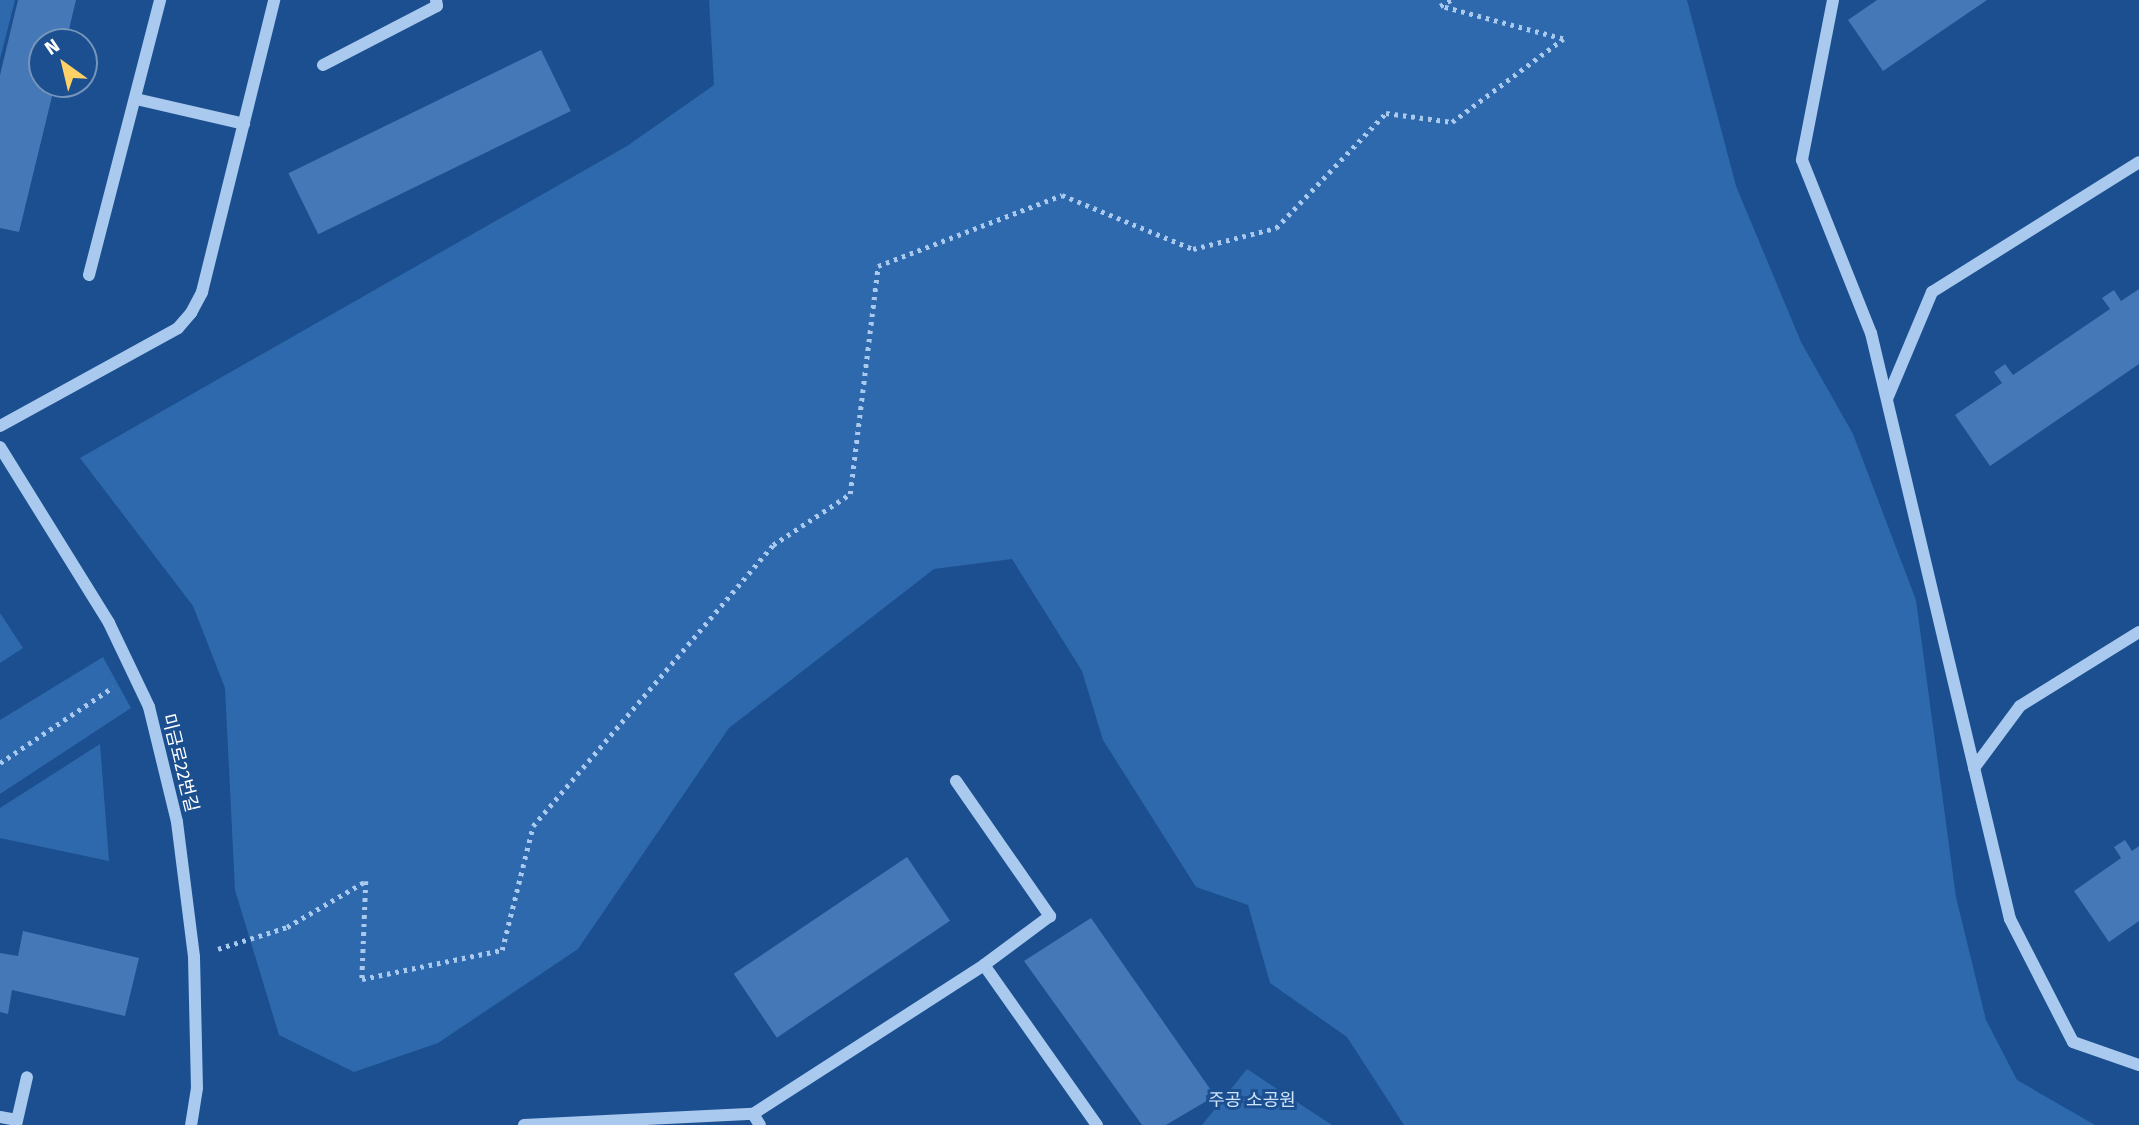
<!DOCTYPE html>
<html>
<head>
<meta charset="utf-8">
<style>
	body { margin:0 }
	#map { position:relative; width:2139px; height:1125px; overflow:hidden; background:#1b4f8f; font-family:"Fira Sans","Noto Sans KR",sans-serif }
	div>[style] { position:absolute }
	.green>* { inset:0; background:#2e69ad }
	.building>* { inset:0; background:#4478b7; transform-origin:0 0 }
	.path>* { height:4.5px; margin-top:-2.25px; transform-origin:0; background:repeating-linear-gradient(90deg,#a9c9ee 0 3.5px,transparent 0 8.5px) }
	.minor>* { height:12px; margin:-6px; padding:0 6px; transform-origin:6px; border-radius:6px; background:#a9c9ee }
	span { translate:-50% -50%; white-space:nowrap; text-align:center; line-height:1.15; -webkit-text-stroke:6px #1b4f8f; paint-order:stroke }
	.street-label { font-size:18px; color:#fff }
	.park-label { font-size:18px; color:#cfe3fa }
	.north { position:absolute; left:28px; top:28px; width:70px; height:70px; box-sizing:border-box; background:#1b4f8f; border:2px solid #7695bc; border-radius:50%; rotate:326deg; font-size:19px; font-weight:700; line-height:28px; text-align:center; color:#fff }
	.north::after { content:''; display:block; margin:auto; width:24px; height:32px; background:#ffd166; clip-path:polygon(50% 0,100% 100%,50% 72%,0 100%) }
</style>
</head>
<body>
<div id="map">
	<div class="green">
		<div style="clip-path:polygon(0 0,15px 0,0 59px)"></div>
		<div style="clip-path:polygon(709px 0,1687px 0,1736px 186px,1801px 342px,1853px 434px,1916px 600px,1956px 897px,1986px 1020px,2017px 1080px,2095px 1125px,1404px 1125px,1347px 1037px,1270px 983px,1248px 905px,1196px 887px,1103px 740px,1082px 671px,1012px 559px,934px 569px,729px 728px,578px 949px,438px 1043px,354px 1072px,279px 1035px,235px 890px,225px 688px,193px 606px,80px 458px,627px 146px,714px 85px)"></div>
		<div style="clip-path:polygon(0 613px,23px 648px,0 663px)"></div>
		<div style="clip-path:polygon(103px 657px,131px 708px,0 794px,0 720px)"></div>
		<div style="clip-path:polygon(100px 744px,109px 861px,0 838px,0 808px)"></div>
		<div style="clip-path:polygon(1247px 1069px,1332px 1125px,1202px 1125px)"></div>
	</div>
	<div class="building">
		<div style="clip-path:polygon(18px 0,76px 0,66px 42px,42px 42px,42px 84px,55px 84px,19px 232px,0 228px,0 75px)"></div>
		<div style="clip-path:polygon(1877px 0,1987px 0,1883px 71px,1848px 20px)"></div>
		<div style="left:541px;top:50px;width:68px;height:281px;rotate:64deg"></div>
		<div style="clip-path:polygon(2139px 289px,2139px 364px,1990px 466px,1955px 415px,2002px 383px,1994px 372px,2005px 364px,2013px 375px,2110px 309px,2102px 298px,2114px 290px,2121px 301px)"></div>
		<div style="clip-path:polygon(2125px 840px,2132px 851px,2139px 846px,2139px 921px,2109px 942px,2074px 891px,2121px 858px,2114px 847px)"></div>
		<div style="left:907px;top:857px;width:77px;height:209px;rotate:56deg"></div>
		<div style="clip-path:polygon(1091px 918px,1215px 1096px,1166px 1125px,1142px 1125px,1024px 961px)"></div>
		<div style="clip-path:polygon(23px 931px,139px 958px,125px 1016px,12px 990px,8px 1014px,0 1012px,0 953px,18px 956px)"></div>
	</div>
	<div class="path">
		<div style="left:0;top:763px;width:136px;rotate:-33.9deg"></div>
		<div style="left:218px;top:949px;width:72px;rotate:-17.7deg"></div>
		<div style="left:287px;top:927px;width:91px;rotate:-30.2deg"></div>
		<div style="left:366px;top:881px;width:98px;rotate:92.3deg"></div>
		<div style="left:362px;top:979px;width:143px;rotate:-11.7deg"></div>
		<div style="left:502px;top:950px;width:128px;rotate:-76deg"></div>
		<div style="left:533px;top:826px;width:370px;rotate:-49.5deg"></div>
		<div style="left:773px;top:545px;width:92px;rotate:-33.5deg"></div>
		<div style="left:850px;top:494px;width:230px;rotate:-83deg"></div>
		<div style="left:878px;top:266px;width:197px;rotate:-21.1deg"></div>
		<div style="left:1062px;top:195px;width:142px;rotate:22.4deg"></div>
		<div style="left:1193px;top:249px;width:86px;rotate:-14.2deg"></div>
		<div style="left:1276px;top:228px;width:159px;rotate:-46.3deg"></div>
		<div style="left:1386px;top:113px;width:67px;rotate:7.8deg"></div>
		<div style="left:1452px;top:122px;width:139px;rotate:-36.8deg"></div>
		<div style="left:1563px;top:39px;width:127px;rotate:-165deg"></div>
		<div style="left:1440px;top:6px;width:13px;rotate:-29deg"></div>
	</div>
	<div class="minor">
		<div style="left:1833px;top:0;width:163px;rotate:101deg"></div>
		<div style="left:1802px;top:160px;width:186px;rotate:68.3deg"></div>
		<div style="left:1871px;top:333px;width:602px;rotate:76.66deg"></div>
		<div style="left:2010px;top:919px;width:138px;rotate:62.9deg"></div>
		<div style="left:2073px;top:1042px;width:70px;rotate:19.2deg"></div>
		<div style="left:323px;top:65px;width:128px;rotate:-27.4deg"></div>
		<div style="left:437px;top:6px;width:6px;rotate:-99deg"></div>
		<div style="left:136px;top:99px;width:111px;rotate:13deg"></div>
		<div style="left:89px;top:275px;width:284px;rotate:-75.5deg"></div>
		<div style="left:1887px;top:399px;width:116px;rotate:-67.2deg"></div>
		<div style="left:1932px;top:292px;width:244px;rotate:-32.1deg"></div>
		<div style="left:0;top:426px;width:203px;rotate:-28.8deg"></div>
		<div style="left:178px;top:328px;width:20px;rotate:-49deg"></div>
		<div style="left:191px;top:313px;width:24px;rotate:-62deg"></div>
		<div style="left:202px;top:292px;width:301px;rotate:-76.1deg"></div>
		<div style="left:0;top:447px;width:207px;rotate:58.2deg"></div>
		<div style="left:109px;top:623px;width:93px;rotate:64.5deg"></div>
		<div style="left:149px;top:707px;width:118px;rotate:76.3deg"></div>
		<div style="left:177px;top:822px;width:136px;rotate:82.8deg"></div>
		<div style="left:194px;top:957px;width:131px;rotate:88.7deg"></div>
		<div style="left:197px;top:1088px;width:37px;rotate:99deg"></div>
		<div style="left:1974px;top:768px;width:77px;rotate:-53.4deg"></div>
		<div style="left:2020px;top:706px;width:140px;rotate:-31.9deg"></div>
		<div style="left:956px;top:781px;width:165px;rotate:55.2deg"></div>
		<div style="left:1050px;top:916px;width:82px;rotate:143.4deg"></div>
		<div style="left:753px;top:1114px;width:275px;rotate:-32.8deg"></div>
		<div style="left:984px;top:965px;width:196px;rotate:54.8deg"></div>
		<div style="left:0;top:1117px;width:17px;rotate:10deg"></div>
		<div style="left:16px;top:1125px;width:49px;rotate:-77.1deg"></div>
		<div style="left:524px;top:1125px;width:229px;rotate:-2.8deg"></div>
		<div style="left:753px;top:1114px;width:13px;rotate:58deg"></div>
	</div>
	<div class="street-label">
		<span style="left:180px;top:763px;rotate:76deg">미금로22번길</span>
	</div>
	<div class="park-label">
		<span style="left:1252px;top:1100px">주공 소공원</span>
	</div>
	<div class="north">N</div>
</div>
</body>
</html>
